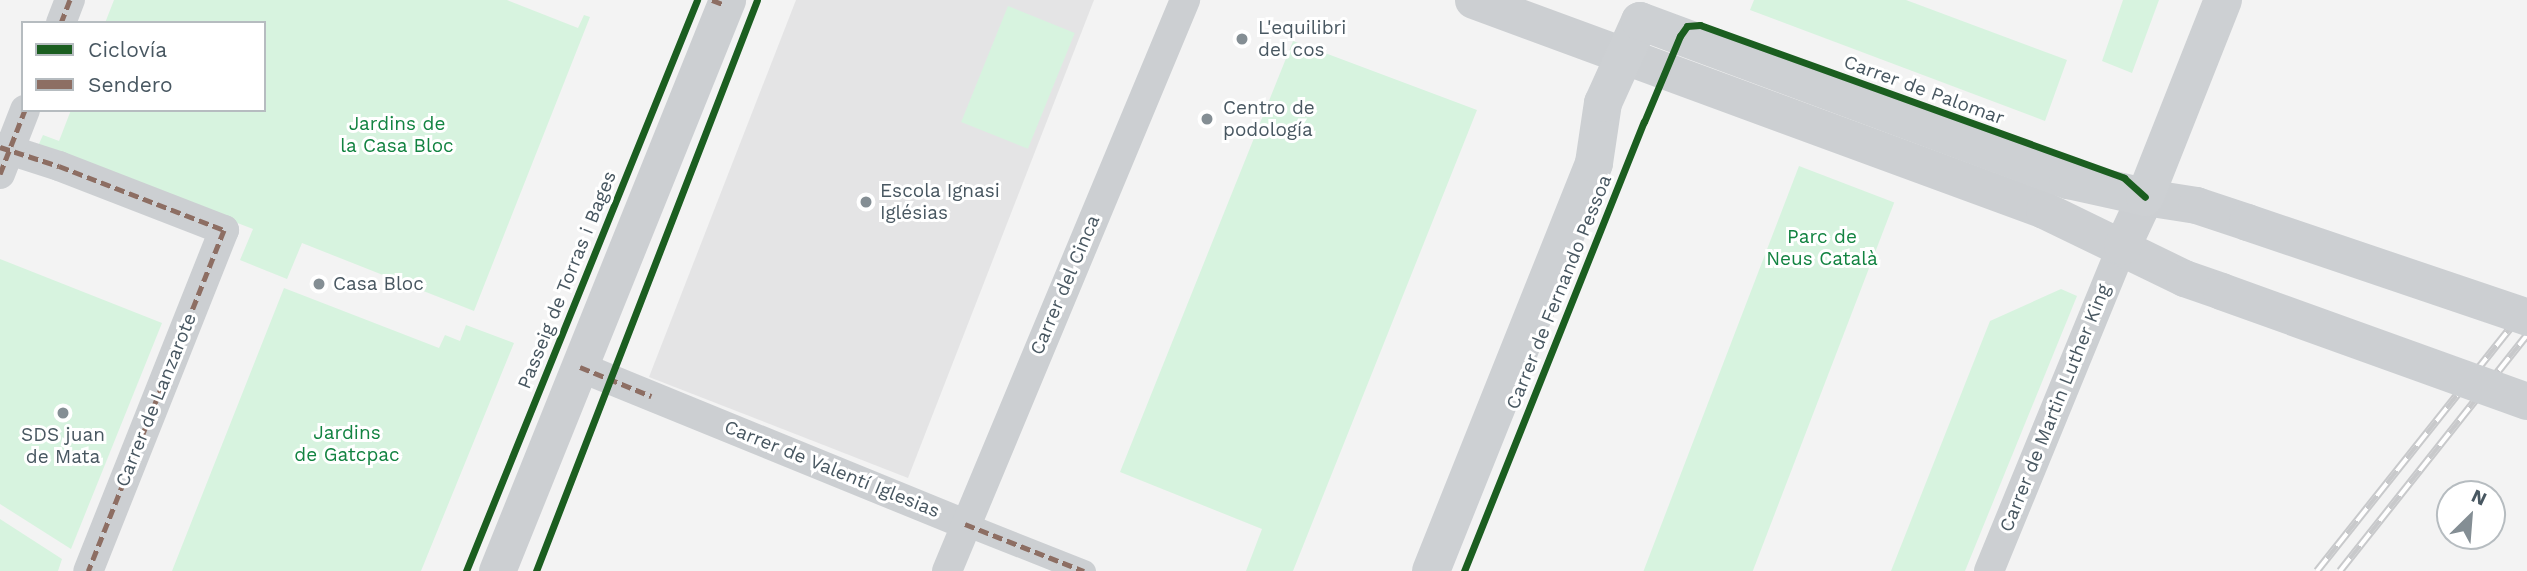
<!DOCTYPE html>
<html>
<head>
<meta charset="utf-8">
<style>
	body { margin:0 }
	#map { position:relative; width:2527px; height:571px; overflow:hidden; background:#f3f3f3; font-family:"Work Sans",sans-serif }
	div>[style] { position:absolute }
	.education>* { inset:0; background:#e4e4e5 }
	.green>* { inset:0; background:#d7f3df; transform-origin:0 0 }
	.pedestrian>* { height:23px; margin:-11.5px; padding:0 11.5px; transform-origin:11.5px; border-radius:11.5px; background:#cccfd2 }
	.minor>* { height:30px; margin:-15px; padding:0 15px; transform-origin:15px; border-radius:15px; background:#cccfd2 }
	.tertiary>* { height:37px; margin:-18.5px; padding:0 18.5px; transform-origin:18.5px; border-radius:18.5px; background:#cccfd2 }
	.secondary>* { height:38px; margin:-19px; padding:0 19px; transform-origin:19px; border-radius:19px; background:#cdd0d3 }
	.rail>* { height:8px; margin-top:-4px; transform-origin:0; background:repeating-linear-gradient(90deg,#fff 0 16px,#c8c9cb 0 32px); box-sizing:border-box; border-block:2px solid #c8c9cb }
	.tertiary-bridge>* { height:37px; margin:-18.5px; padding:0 18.5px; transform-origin:18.5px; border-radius:18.5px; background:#cccfd2 }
	.quiet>* { height:5px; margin-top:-2.5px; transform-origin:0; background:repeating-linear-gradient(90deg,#8d6e63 0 10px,transparent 0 15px) }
	.cycleway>* { height:7px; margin:-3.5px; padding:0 3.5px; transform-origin:3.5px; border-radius:3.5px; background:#1b5e20 }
	.dots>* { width:19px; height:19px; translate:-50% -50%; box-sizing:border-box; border:4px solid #fff; border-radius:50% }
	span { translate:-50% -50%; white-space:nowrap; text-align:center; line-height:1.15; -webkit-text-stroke:6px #fff; paint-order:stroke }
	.poi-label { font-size:19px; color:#485761 }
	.left { translate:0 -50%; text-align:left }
	.street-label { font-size:19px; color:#485761 }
	.park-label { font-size:19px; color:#128341 }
	.legend { position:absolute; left:21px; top:21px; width:245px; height:91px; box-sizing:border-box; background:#fff; border:2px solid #b6bcc0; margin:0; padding:9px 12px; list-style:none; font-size:21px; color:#485761 }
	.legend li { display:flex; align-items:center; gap:14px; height:35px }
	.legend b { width:35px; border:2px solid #b6bcc0 }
	.north { position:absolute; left:2436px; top:480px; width:70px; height:70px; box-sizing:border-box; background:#fff; border:2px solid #b6bcc0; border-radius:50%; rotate:25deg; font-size:19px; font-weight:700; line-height:28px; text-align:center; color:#485761 }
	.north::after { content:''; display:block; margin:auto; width:24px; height:32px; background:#848e94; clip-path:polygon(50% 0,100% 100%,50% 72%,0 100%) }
</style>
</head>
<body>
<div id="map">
	<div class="education">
		<div style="clip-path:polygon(796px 0,1094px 0,908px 478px,649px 377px)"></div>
	</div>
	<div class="green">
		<div style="clip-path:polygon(114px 0,507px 0,578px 28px,584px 15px,590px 17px,474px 311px,302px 243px,287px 279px,240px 260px,253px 229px,38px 146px,43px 135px,59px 141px,71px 110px,264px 110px,264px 23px,105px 23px)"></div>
		<div style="clip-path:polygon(1754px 0,1906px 0,2067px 60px,2045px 121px,1750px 10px)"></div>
		<div style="clip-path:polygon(2123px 0,2159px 0,2132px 73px,2102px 61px)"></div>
		<div style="left:1008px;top:6px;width:72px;height:125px;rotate:22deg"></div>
		<div style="clip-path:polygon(1293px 41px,1477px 110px,1293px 571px,1246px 571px,1262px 529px,1120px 472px)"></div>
		<div style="left:1799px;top:166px;width:102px;height:435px;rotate:21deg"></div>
		<div style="clip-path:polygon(0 259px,162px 323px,71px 549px,0 504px)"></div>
		<div style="clip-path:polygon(284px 288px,439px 348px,445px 335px,460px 341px,466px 325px,514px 343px,421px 571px,172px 571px)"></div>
		<div style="clip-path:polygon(2061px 289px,2077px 296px,1965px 571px,1891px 571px,1990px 321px)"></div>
		<div style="clip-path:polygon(0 519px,62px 559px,58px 571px,0 571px)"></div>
	</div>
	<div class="pedestrian">
		<div style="left:965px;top:524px;width:128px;rotate:21.6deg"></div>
	</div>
	<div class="minor">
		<div style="left:61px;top:23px;width:25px;rotate:-69deg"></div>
		<div style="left:0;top:147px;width:62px;rotate:17.9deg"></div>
		<div style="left:59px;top:166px;width:177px;rotate:21.2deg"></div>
		<div style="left:224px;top:230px;width:367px;rotate:111.7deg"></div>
		<div style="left:0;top:174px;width:69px;rotate:-68.7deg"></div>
		<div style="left:580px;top:367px;width:416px;rotate:22.2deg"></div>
		<div style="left:947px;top:571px;width:619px;rotate:-67.37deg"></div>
		<div style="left:1989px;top:571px;width:351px;rotate:-67.7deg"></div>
	</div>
	<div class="tertiary">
		<div style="left:1473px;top:0;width:608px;rotate:20.19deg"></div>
		<div style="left:2044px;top:210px;width:156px;rotate:25.9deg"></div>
		<div style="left:2184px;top:278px;width:39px;rotate:19deg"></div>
		<div style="left:2122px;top:246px;width:54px;rotate:-64.9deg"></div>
		<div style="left:2145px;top:197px;width:52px;rotate:8.9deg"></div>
		<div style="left:2196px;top:205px;width:54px;rotate:18.4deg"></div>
		<div style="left:497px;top:571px;width:616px;rotate:-68.06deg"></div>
	</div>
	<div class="secondary">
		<div style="left:1431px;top:571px;width:439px;rotate:-68.2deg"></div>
		<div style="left:1594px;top:163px;width:61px;rotate:-81.5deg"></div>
		<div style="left:1603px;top:103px;width:90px;rotate:-65.7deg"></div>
		<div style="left:1640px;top:21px;width:457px;rotate:20.4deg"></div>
		<div style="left:2068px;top:180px;width:79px;rotate:12.4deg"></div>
		<div style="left:2145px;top:197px;width:212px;rotate:-68.4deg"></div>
	</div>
	<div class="rail">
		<div style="left:2317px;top:571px;width:337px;rotate:-51.5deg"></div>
		<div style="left:2340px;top:571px;width:301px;rotate:-51.6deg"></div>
	</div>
	<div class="tertiary-bridge">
		<div style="left:2247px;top:222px;width:296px;rotate:18.7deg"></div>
		<div style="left:2221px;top:291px;width:325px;rotate:19.8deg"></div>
	</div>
	<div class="quiet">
		<div style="left:712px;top:0;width:14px;rotate:21deg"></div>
		<div style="left:61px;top:23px;width:25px;rotate:-69deg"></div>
		<div style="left:0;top:147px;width:62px;rotate:17.9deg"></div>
		<div style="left:59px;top:166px;width:177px;rotate:21.2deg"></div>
		<div style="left:224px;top:230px;width:367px;rotate:111.7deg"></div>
		<div style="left:0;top:174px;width:69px;rotate:-68.7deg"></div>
		<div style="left:580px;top:367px;width:77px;rotate:22.2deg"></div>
		<div style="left:965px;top:524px;width:128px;rotate:21.6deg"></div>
	</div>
	<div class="cycleway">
		<div style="left:466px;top:571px;width:616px;rotate:-67.97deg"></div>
		<div style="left:536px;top:571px;width:612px;rotate:-68.84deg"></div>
		<div style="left:1464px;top:571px;width:484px;rotate:-68.2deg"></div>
		<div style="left:1644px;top:122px;width:93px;rotate:-67.3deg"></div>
		<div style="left:1680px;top:36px;width:12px;rotate:-55deg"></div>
		<div style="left:1687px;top:26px;width:13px;rotate:-4deg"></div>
		<div style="left:1700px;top:25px;width:451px;rotate:19.8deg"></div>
		<div style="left:2124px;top:178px;width:28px;rotate:42deg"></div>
	</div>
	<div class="dots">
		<div style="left:1242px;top:39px;background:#848e94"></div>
		<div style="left:1207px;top:119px;background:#848e94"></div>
		<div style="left:866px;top:202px;background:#848e94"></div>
		<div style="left:319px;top:284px;background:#848e94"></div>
		<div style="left:63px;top:413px;background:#848e94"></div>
	</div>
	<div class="poi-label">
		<span class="left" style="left:1258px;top:39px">L'equilibri<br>del cos</span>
		<span class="left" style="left:1223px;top:119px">Centro de<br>podología</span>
		<span class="left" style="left:880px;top:202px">Escola Ignasi<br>Iglésias</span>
		<span class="left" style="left:333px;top:284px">Casa Bloc</span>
		<span style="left:63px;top:446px">SDS juan<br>de Mata</span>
	</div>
	<div class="street-label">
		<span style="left:1924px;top:90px;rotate:20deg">Carrer de Palomar</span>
		<span style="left:567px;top:280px;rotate:-68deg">Passeig de Torras i Bages</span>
		<span style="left:1065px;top:285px;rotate:-67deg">Carrer del Cinca</span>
		<span style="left:1559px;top:292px;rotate:-68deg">Carrer de Fernando Pessoa</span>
		<span style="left:156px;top:400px;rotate:-68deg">Carrer de Lanzarote</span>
		<span style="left:2055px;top:408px;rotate:-68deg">Carrer de Martin Luther King</span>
		<span style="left:832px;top:469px;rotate:22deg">Carrer de Valentí Iglesias</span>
	</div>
	<div class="park-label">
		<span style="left:397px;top:135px">Jardins de<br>la Casa Bloc</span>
		<span style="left:1822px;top:248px">Parc de<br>Neus Català</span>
		<span style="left:347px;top:444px">Jardins<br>de Gatcpac</span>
	</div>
	<ul class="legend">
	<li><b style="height:9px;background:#1b5e20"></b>Ciclovía</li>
	<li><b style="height:9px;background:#8d6e63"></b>Sendero</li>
	</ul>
	<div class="north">N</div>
</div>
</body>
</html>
